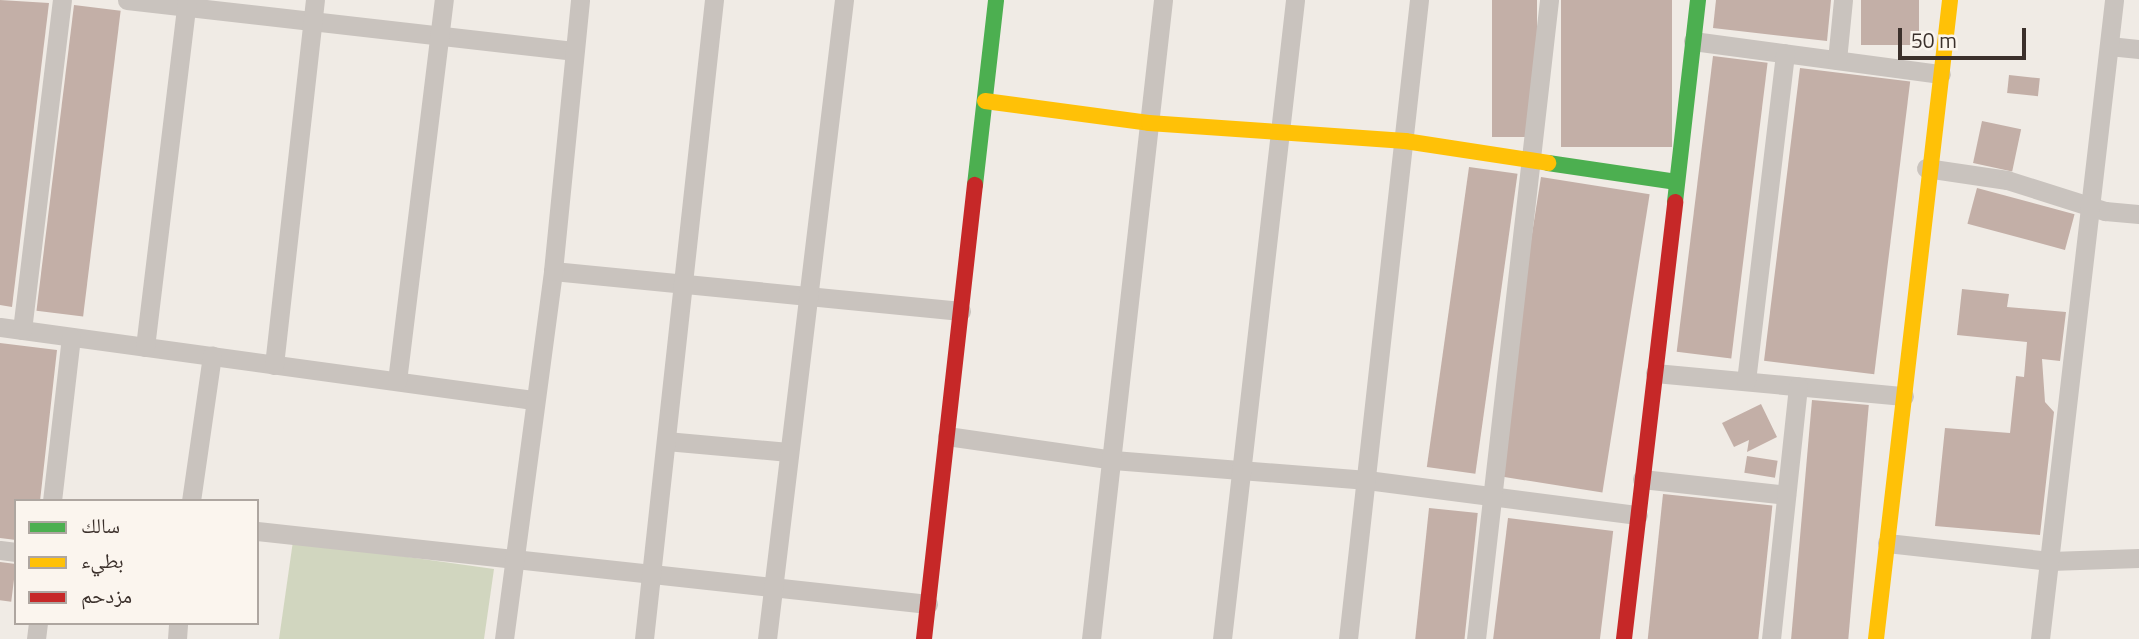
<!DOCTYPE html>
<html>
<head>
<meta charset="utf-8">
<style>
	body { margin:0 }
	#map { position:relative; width:2139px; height:639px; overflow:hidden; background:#f0ebe5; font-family:"Titillium Web","Noto Naskh Arabic",sans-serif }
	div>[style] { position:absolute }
	.green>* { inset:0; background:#d1d6bf }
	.building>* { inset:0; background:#c3afa7; transform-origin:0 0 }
	.street>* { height:19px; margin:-9.5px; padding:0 9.5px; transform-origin:9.5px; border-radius:9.5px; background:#c9c3be }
	.fast>* { height:16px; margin:-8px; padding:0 8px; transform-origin:8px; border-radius:8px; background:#4caf50 }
	.slow>* { height:16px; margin:-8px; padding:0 8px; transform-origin:8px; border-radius:8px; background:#ffc107 }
	.jam>* { height:16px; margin:-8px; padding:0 8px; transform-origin:8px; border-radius:8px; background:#c62828 }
	span { translate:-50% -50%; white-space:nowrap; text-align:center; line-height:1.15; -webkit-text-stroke:5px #fbf5ee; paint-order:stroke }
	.legend { position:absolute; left:14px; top:499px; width:245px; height:126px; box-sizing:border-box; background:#fbf5ee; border:2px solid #aea6a0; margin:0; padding:9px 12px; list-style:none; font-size:21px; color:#3b302b }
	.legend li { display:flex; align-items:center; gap:14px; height:35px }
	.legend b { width:35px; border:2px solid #aea6a0 }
	.scale { position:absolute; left:1898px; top:28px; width:128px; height:32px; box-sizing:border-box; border:4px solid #3b302b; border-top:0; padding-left:9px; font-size:21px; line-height:24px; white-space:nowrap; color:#3b302b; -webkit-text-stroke:5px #fbf5ee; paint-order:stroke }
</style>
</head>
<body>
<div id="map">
	<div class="green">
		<div style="clip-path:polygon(293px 541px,494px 569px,484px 639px,279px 639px)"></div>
	</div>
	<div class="building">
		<div style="clip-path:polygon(0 0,49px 3px,12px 307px,0 305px)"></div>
		<div style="left:1492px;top:0;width:45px;height:137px"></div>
		<div style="left:1561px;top:0;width:111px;height:147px"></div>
		<div style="clip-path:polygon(1716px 0,1831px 0,1827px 41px,1713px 28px)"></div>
		<div style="left:1861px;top:0;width:58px;height:45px"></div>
		<div style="left:74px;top:5px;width:47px;height:308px;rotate:7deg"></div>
		<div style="left:1713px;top:56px;width:55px;height:298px;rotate:7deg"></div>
		<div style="left:1800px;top:68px;width:111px;height:295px;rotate:7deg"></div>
		<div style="left:2009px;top:75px;width:31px;height:18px;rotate:6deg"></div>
		<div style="left:1982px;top:121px;width:40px;height:43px;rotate:12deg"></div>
		<div style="left:1469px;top:167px;width:49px;height:303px;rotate:8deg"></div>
		<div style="left:1541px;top:177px;width:110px;height:302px;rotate:9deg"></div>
		<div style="left:1977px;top:188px;width:101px;height:37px;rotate:15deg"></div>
		<div style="clip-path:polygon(1962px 289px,2009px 294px,2007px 307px,2066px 312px,2060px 361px,2042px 359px,2045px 402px,2054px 412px,2040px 535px,1935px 526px,1945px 428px,2010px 433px,2016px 376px,2024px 377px,2027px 342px,1957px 335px)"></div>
		<div style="clip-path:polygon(0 343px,57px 350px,40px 501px,16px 501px,16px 540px,0 538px)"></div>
		<div style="left:1812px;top:400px;width:57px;height:241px;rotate:5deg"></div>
		<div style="clip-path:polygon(1761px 404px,1777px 437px,1747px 452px,1749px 440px,1734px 447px,1722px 423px)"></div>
		<div style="left:1747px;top:456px;width:31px;height:17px;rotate:9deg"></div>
		<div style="left:1663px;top:494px;width:110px;height:146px;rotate:6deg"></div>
		<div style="left:1429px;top:508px;width:49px;height:132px;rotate:6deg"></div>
		<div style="left:1508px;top:518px;width:106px;height:122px;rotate:7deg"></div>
		<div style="left:0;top:562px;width:16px;height:38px;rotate:7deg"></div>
	</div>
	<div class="street">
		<div style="left:127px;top:0;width:449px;rotate:6.5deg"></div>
		<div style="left:1693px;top:41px;width:250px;rotate:7.6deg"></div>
		<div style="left:2109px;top:46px;width:30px;rotate:6deg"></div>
		<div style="left:1837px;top:60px;width:60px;rotate:-84.3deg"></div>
		<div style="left:1926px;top:168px;width:82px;rotate:8.4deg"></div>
		<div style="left:2007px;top:180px;width:103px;rotate:17.6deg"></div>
		<div style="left:2105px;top:211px;width:34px;rotate:5deg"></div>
		<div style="left:553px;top:271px;width:410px;rotate:5.6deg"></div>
		<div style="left:0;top:327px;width:538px;rotate:7.8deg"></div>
		<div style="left:22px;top:330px;width:332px;rotate:-83.1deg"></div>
		<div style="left:145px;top:347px;width:350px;rotate:-83.1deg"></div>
		<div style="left:274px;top:365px;width:367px;rotate:-83.6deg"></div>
		<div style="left:1655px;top:373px;width:250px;rotate:5.3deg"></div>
		<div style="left:397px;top:381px;width:384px;rotate:-83deg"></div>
		<div style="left:1746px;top:381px;width:330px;rotate:-83.2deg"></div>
		<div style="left:947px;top:436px;width:168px;rotate:8.2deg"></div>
		<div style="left:1113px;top:460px;width:255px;rotate:4.5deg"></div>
		<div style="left:1367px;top:480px;width:273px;rotate:7.4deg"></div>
		<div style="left:666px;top:441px;width:123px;rotate:5.1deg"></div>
		<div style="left:1642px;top:479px;width:145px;rotate:6.3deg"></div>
		<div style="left:52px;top:501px;width:165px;rotate:-83.4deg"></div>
		<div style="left:191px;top:501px;width:147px;rotate:-81.8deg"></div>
		<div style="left:257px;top:531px;width:675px;rotate:6.21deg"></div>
		<div style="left:1887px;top:543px;width:164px;rotate:6.3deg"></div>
		<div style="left:2050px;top:561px;width:89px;rotate:-1.9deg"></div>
		<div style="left:0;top:550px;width:16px;rotate:7deg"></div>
		<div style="left:36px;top:639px;width:16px;rotate:-83deg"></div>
		<div style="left:177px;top:639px;width:16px;rotate:-86deg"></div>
		<div style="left:504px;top:639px;width:371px;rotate:-82.4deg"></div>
		<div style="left:553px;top:271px;width:272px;rotate:-84.3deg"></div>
		<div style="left:644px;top:639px;width:643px;rotate:-83.75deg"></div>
		<div style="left:767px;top:639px;width:644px;rotate:-83.13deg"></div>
		<div style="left:1091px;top:639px;width:643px;rotate:-83.57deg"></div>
		<div style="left:1222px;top:639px;width:643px;rotate:-83.48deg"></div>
		<div style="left:1348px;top:639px;width:643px;rotate:-83.66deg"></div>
		<div style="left:1476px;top:639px;width:643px;rotate:-83.48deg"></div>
		<div style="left:1771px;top:639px;width:254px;rotate:-83.9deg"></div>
		<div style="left:2040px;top:639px;width:643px;rotate:-83.39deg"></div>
	</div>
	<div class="fast">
		<div style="left:1548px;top:163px;width:130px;rotate:8.4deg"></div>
		<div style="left:975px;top:185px;width:186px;rotate:-83.5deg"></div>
		<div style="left:1675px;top:202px;width:203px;rotate:-83.5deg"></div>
	</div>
	<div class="slow">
		<div style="left:985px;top:101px;width:165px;rotate:7.6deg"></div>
		<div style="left:1149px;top:123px;width:257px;rotate:4deg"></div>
		<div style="left:1405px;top:141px;width:145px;rotate:8.7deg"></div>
		<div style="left:1876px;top:639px;width:643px;rotate:-83.39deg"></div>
	</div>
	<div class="jam">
		<div style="left:924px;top:639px;width:457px;rotate:-83.6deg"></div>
		<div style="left:1624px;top:639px;width:440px;rotate:-83.3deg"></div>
	</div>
	<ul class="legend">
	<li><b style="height:9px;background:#4caf50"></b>سالك</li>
	<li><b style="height:9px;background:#ffc107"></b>بطيء</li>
	<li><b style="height:9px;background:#c62828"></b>مزدحم</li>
	</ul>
	<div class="scale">50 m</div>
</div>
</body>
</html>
